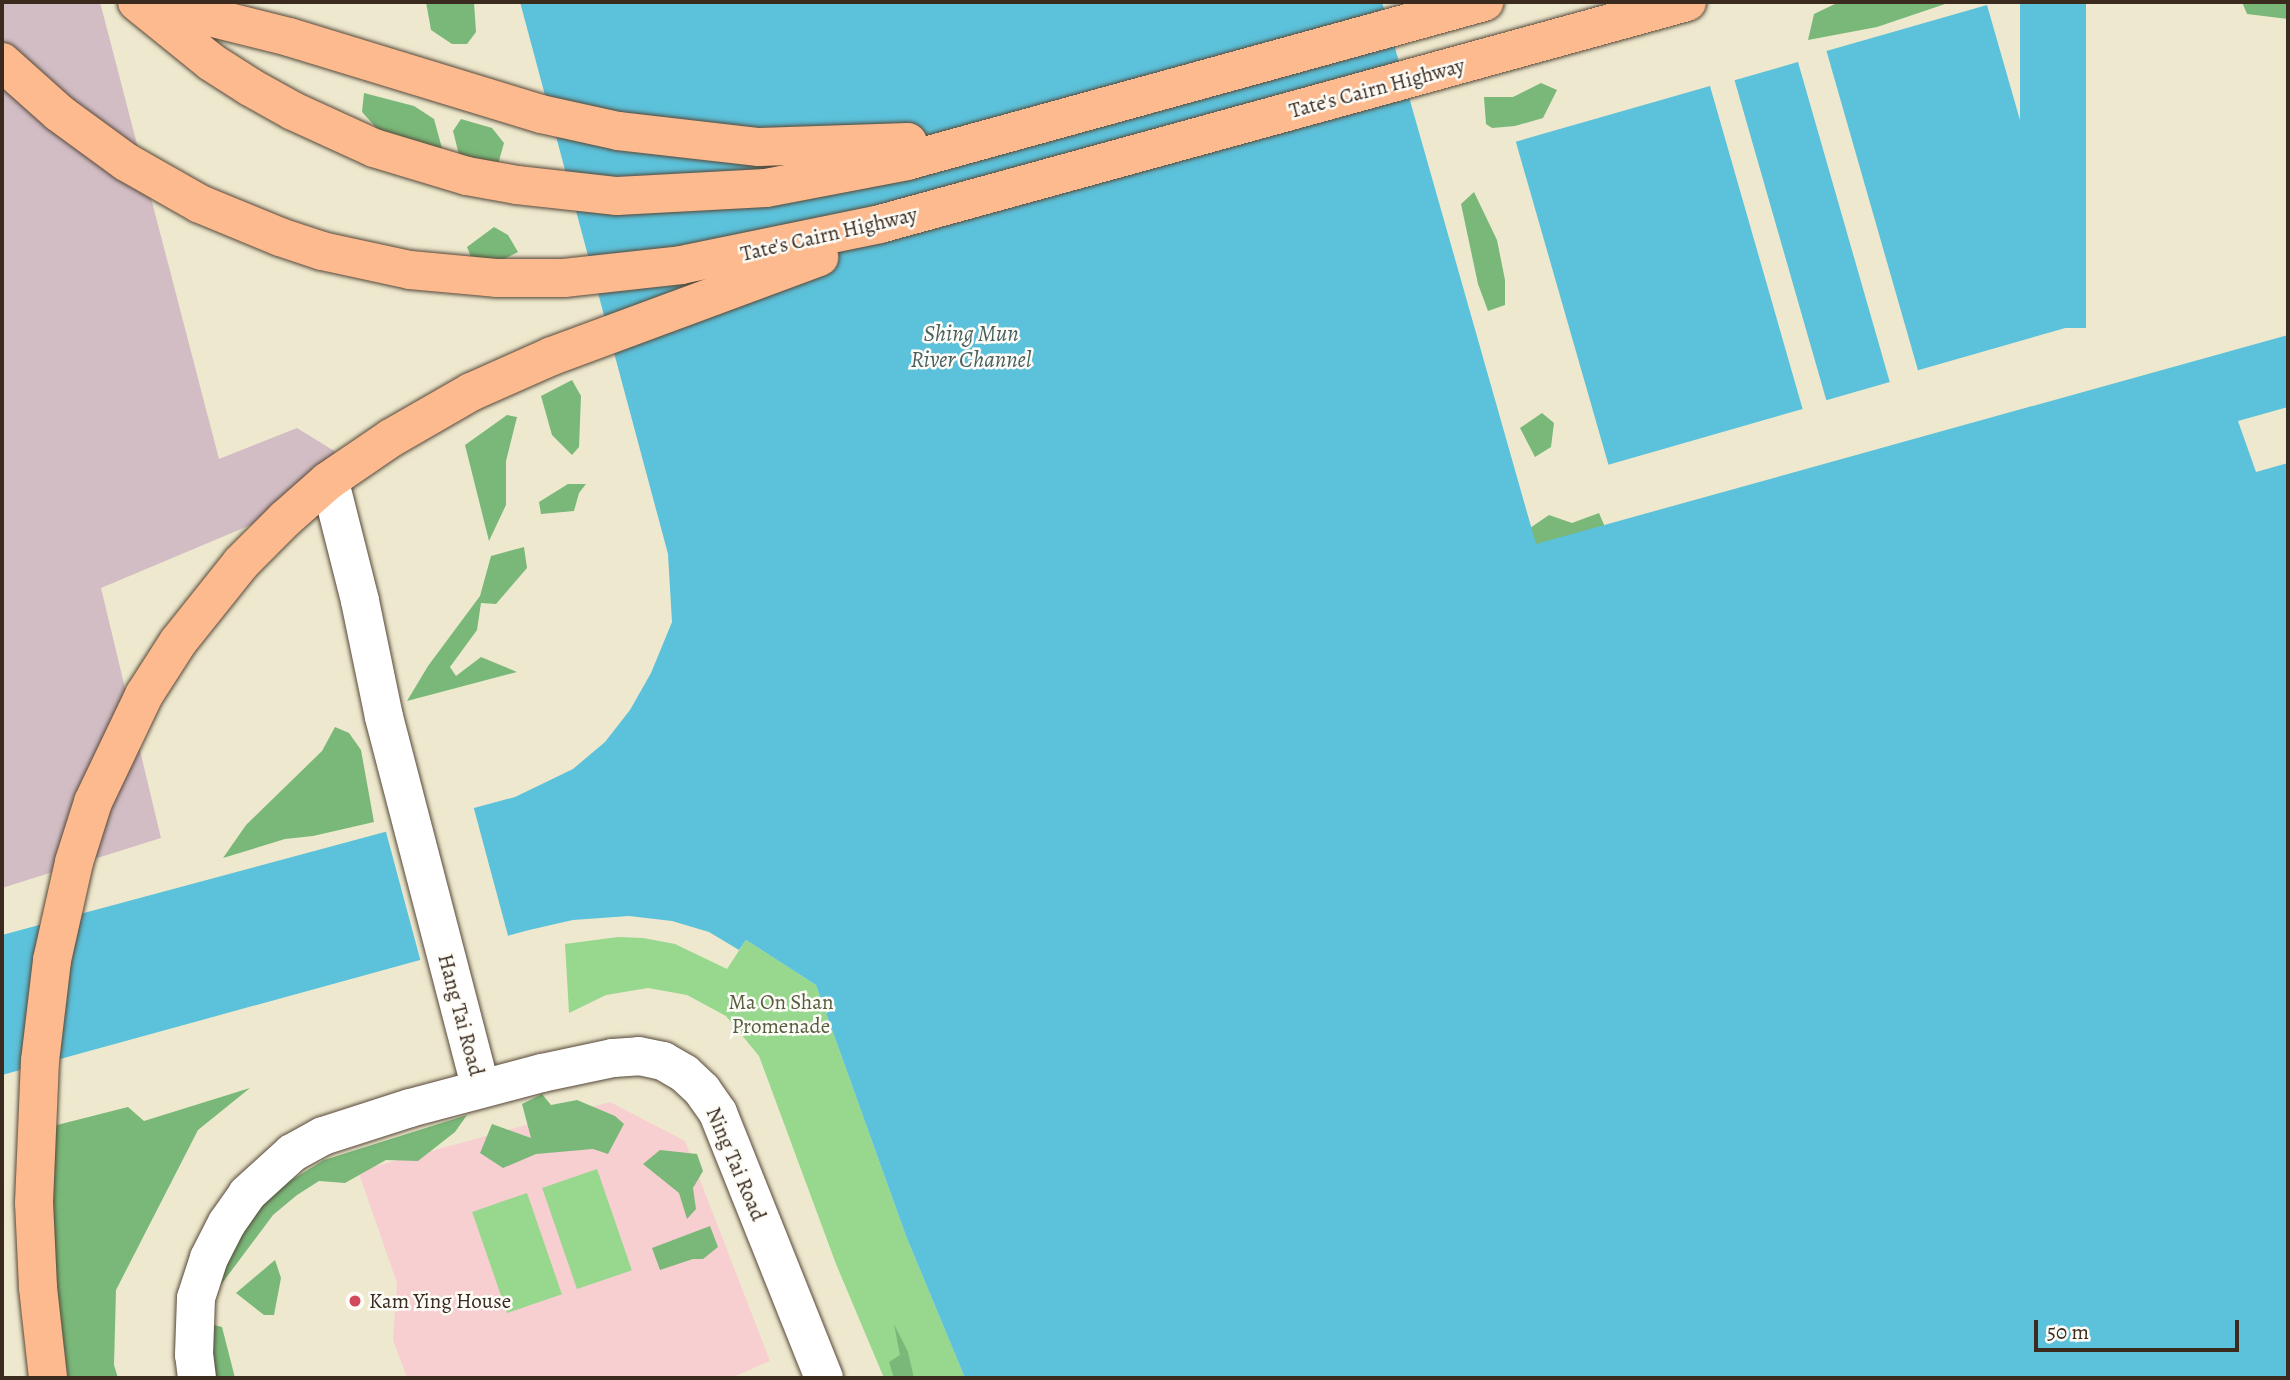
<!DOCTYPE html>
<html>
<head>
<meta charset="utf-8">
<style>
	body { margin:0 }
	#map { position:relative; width:2290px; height:1380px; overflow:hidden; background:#eee9ce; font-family:Alegreya,serif }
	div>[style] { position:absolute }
	.built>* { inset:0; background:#f7cfd0 }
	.industrial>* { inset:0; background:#d2bdc5 }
	.green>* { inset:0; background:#97d78e; transform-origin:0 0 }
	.forest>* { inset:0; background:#79b879 }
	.water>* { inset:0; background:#5cc1da; transform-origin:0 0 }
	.pier>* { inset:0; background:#eee9ce; transform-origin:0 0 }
	.roads { filter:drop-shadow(0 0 2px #564738) drop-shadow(0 0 2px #564738) }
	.minor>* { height:38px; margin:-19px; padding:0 19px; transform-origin:19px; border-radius:19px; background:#fff }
	.highway>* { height:38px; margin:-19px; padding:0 19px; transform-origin:19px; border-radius:19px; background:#fcba8e }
	.dots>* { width:19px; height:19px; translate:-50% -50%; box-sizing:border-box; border:4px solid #fdfcf7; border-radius:50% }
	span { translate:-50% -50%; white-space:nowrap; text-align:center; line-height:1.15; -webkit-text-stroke:5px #fdfcf7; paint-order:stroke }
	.street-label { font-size:21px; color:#3b2a1e }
	.park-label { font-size:21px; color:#575e40 }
	.poi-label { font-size:21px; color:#3b2a1e }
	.left { translate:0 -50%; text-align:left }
	.water-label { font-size:23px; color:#475f60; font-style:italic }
	.frame { position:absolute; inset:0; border:4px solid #3b2a1e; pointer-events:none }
	.scale { position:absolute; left:2034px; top:1320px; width:205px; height:32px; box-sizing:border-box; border:4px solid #3b2a1e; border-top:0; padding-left:9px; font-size:21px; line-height:24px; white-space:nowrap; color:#3b2a1e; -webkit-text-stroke:5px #fdfcf7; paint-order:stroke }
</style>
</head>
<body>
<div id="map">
	<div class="built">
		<div style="clip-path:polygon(610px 1102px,685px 1141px,770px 1361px,731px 1378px,407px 1378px,393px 1340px,397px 1283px,358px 1171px)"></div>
	</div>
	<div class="industrial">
		<div style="clip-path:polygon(2px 2px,100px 2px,219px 459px,297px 428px,336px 452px,327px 465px,322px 495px,101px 588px,161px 838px,2px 888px)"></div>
	</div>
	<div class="green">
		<div style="clip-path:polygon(618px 937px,643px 938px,675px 944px,727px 969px,746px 940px,816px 985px,906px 1236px,965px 1378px,884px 1378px,836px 1264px,759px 1056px,726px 1016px,687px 995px,648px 988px,606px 995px,569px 1013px,565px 944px)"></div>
		<div style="left:597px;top:1169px;width:107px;height:58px;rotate:71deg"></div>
		<div style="left:527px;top:1193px;width:107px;height:58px;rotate:71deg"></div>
	</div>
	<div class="forest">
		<div style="clip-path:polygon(474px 2px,476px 32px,467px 44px,452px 44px,431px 30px,426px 2px)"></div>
		<div style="clip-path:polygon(1839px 2px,1951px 2px,1877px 27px,1808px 40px,1814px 14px)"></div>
		<div style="clip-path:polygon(2242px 2px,2288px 2px,2288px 19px,2247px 14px)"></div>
		<div style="clip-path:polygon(1541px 83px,1557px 90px,1543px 118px,1515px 126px,1492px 128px,1486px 124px,1484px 97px,1513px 97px)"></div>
		<div style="clip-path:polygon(364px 93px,414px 106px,434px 119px,443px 152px,381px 133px,362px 112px)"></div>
		<div style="clip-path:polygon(461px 119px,492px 128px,504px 143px,497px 168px,461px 163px,453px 131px)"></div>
		<div style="clip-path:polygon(1474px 192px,1497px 240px,1505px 280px,1505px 305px,1488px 311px,1478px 284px,1461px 204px)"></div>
		<div style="clip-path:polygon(494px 227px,508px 235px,518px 252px,498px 262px,473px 262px,467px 247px)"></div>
		<div style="clip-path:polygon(572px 380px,581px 396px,579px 447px,572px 455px,552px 435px,541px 396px)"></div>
		<div style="clip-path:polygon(1542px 413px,1554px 423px,1551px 447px,1535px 457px,1520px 428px)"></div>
		<div style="clip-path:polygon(507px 415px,517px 417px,506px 461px,506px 505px,489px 541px,465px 445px)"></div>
		<div style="clip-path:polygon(568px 484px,586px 484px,579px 493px,574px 511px,541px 514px,539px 502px)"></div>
		<div style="clip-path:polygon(1599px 513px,1608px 534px,1519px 559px,1530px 528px,1549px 515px,1572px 523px)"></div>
		<div style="clip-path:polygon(524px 547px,527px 568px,496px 604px,481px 603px,477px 630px,450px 667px,456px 676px,481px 657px,517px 672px,407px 701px,428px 666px,480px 596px,491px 556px)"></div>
		<div style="clip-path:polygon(335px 727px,349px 733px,361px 750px,374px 822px,313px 836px,285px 839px,223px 858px,246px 825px,322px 751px)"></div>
		<div style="clip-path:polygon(250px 1088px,198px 1130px,116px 1290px,114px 1365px,118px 1378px,68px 1378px,48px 1229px,53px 1126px,128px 1107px,144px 1121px)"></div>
		<div style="clip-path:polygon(542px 1094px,551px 1105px,577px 1100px,615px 1116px,624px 1124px,608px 1154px,593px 1149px,536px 1154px,503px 1168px,480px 1153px,492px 1124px,531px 1138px,522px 1104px)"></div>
		<div style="clip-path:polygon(467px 1115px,455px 1132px,418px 1161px,386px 1160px,345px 1183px,319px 1181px,297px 1195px,273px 1215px,217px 1290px,232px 1235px,259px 1200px,324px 1160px)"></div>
		<div style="clip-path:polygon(660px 1150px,697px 1154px,703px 1171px,693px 1188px,696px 1209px,687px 1219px,679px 1193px,643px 1164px)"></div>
		<div style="clip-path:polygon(710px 1226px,718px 1247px,703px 1259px,693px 1259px,660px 1270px,652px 1248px)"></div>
		<div style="clip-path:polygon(275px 1260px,281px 1278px,274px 1315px,264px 1315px,236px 1293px)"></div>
		<div style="clip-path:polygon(210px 1324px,222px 1327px,235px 1378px,200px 1378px)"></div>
		<div style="clip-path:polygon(894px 1324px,908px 1352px,914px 1378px,894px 1378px,889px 1362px,900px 1355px)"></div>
	</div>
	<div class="water">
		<div style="clip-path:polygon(520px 2px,1382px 2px,1536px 544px,2288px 335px,2288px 1378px,965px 1378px,906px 1236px,816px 985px,746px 940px,739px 950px,709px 932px,672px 921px,629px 916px,573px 920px,529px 930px,2px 1075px,2px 935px,515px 797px,573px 769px,605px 742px,630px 710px,651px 673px,672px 622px,668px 554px)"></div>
		<div style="left:2020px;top:2px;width:66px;height:326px"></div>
		<div style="left:1987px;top:5px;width:332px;height:167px;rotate:74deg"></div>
		<div style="left:1798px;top:62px;width:333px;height:66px;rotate:74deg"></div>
		<div style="left:1710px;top:86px;width:336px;height:202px;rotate:74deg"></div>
	</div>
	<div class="pier">
		<div style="clip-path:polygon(2288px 407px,2288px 463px,2256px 472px,2238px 421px)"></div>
		<div style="left:473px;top:805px;width:139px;height:91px;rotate:75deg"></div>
	</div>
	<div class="roads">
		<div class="minor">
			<div style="left:333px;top:494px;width:110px;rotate:75.8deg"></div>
			<div style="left:360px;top:601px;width:118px;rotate:78.3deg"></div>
			<div style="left:384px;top:717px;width:384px;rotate:75.4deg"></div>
			<div style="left:197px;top:1378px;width:23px;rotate:-97deg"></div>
			<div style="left:194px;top:1355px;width:57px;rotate:-88deg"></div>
			<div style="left:196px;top:1298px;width:42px;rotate:-72deg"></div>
			<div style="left:209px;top:1258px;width:39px;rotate:-63deg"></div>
			<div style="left:227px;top:1223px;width:35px;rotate:-55deg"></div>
			<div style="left:247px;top:1194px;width:61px;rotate:-42.3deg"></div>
			<div style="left:292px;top:1153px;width:35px;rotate:-29deg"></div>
			<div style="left:323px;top:1136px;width:91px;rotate:-17.8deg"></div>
			<div style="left:410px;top:1108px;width:137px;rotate:-14.9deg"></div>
			<div style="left:542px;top:1073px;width:73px;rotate:-11.9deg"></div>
			<div style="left:613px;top:1058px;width:26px;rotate:-4deg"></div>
			<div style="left:639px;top:1056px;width:25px;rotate:12deg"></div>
			<div style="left:663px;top:1061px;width:24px;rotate:30deg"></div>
			<div style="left:684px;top:1073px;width:25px;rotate:43deg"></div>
			<div style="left:702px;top:1090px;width:28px;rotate:55deg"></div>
			<div style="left:718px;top:1113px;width:285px;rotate:68.2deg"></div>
		</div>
		<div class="highway">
			<div style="left:137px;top:2px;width:95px;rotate:39deg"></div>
			<div style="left:211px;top:62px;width:46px;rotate:32.7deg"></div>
			<div style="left:250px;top:87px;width:49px;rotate:29.2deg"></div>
			<div style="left:293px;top:111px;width:89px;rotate:24.6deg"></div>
			<div style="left:374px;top:148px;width:97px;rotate:16.8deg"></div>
			<div style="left:467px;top:176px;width:51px;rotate:10.2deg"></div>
			<div style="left:517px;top:185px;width:101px;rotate:6.3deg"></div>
			<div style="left:617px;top:196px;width:149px;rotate:-3.1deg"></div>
			<div style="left:766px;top:188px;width:144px;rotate:-10.8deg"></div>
			<div style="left:907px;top:161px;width:599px;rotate:-15.41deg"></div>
			<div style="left:149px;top:2px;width:144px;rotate:14deg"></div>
			<div style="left:289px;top:37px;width:264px;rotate:17deg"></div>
			<div style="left:541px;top:114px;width:79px;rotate:12.4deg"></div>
			<div style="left:618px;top:131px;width:142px;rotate:6.5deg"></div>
			<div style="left:759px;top:147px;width:149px;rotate:-1.9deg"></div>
			<div style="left:2px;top:62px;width:76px;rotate:41.8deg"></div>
			<div style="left:59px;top:113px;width:83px;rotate:36.2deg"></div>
			<div style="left:126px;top:162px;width:85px;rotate:29.6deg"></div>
			<div style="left:200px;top:204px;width:87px;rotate:22.4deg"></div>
			<div style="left:280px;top:237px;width:44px;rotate:18.4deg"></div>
			<div style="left:322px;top:251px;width:90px;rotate:12.2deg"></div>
			<div style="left:410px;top:270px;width:86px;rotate:5.3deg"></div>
			<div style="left:496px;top:278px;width:68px"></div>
			<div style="left:564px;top:278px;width:118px;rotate:-6.3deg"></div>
			<div style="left:681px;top:265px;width:203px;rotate:-11.6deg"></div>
			<div style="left:880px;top:224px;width:837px;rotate:-15.38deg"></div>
			<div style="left:48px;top:1378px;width:92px;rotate:-96.3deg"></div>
			<div style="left:38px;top:1287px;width:84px;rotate:-92.7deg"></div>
			<div style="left:34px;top:1203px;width:142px;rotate:-87.6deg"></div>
			<div style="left:40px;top:1061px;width:102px;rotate:-83.2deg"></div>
			<div style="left:52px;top:960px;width:100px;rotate:-77.3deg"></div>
			<div style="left:74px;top:862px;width:63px;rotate:-72.4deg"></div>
			<div style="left:93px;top:802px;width:119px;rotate:-64.5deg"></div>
			<div style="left:144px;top:695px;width:63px;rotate:-57.3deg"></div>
			<div style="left:178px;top:642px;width:101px;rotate:-51.4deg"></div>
			<div style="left:241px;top:563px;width:62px;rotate:-45deg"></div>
			<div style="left:285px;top:519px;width:57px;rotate:-41.5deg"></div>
			<div style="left:328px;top:481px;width:76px;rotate:-34.3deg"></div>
			<div style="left:391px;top:438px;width:92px;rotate:-29.9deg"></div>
			<div style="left:471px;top:392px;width:89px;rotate:-24deg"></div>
			<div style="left:552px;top:356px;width:285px;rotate:-20.3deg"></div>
		</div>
	</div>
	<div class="dots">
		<div style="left:355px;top:1301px;background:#d1495b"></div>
	</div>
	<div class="street-label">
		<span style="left:1377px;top:88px;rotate:-15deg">Tate's Cairn Highway</span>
		<span style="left:829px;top:234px;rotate:-13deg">Tate's Cairn Highway</span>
		<span style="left:461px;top:1015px;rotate:75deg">Hang Tai Road</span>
		<span style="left:736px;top:1164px;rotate:67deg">Ning Tai Road</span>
	</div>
	<div class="park-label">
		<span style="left:781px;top:1014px">Ma On Shan<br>Promenade</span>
	</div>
	<div class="poi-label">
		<span class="left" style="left:369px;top:1301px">Kam Ying House</span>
	</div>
	<div class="water-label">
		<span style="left:971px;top:347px">Shing Mun<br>River Channel</span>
	</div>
	<div class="frame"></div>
	<div class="scale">50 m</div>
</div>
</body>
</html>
